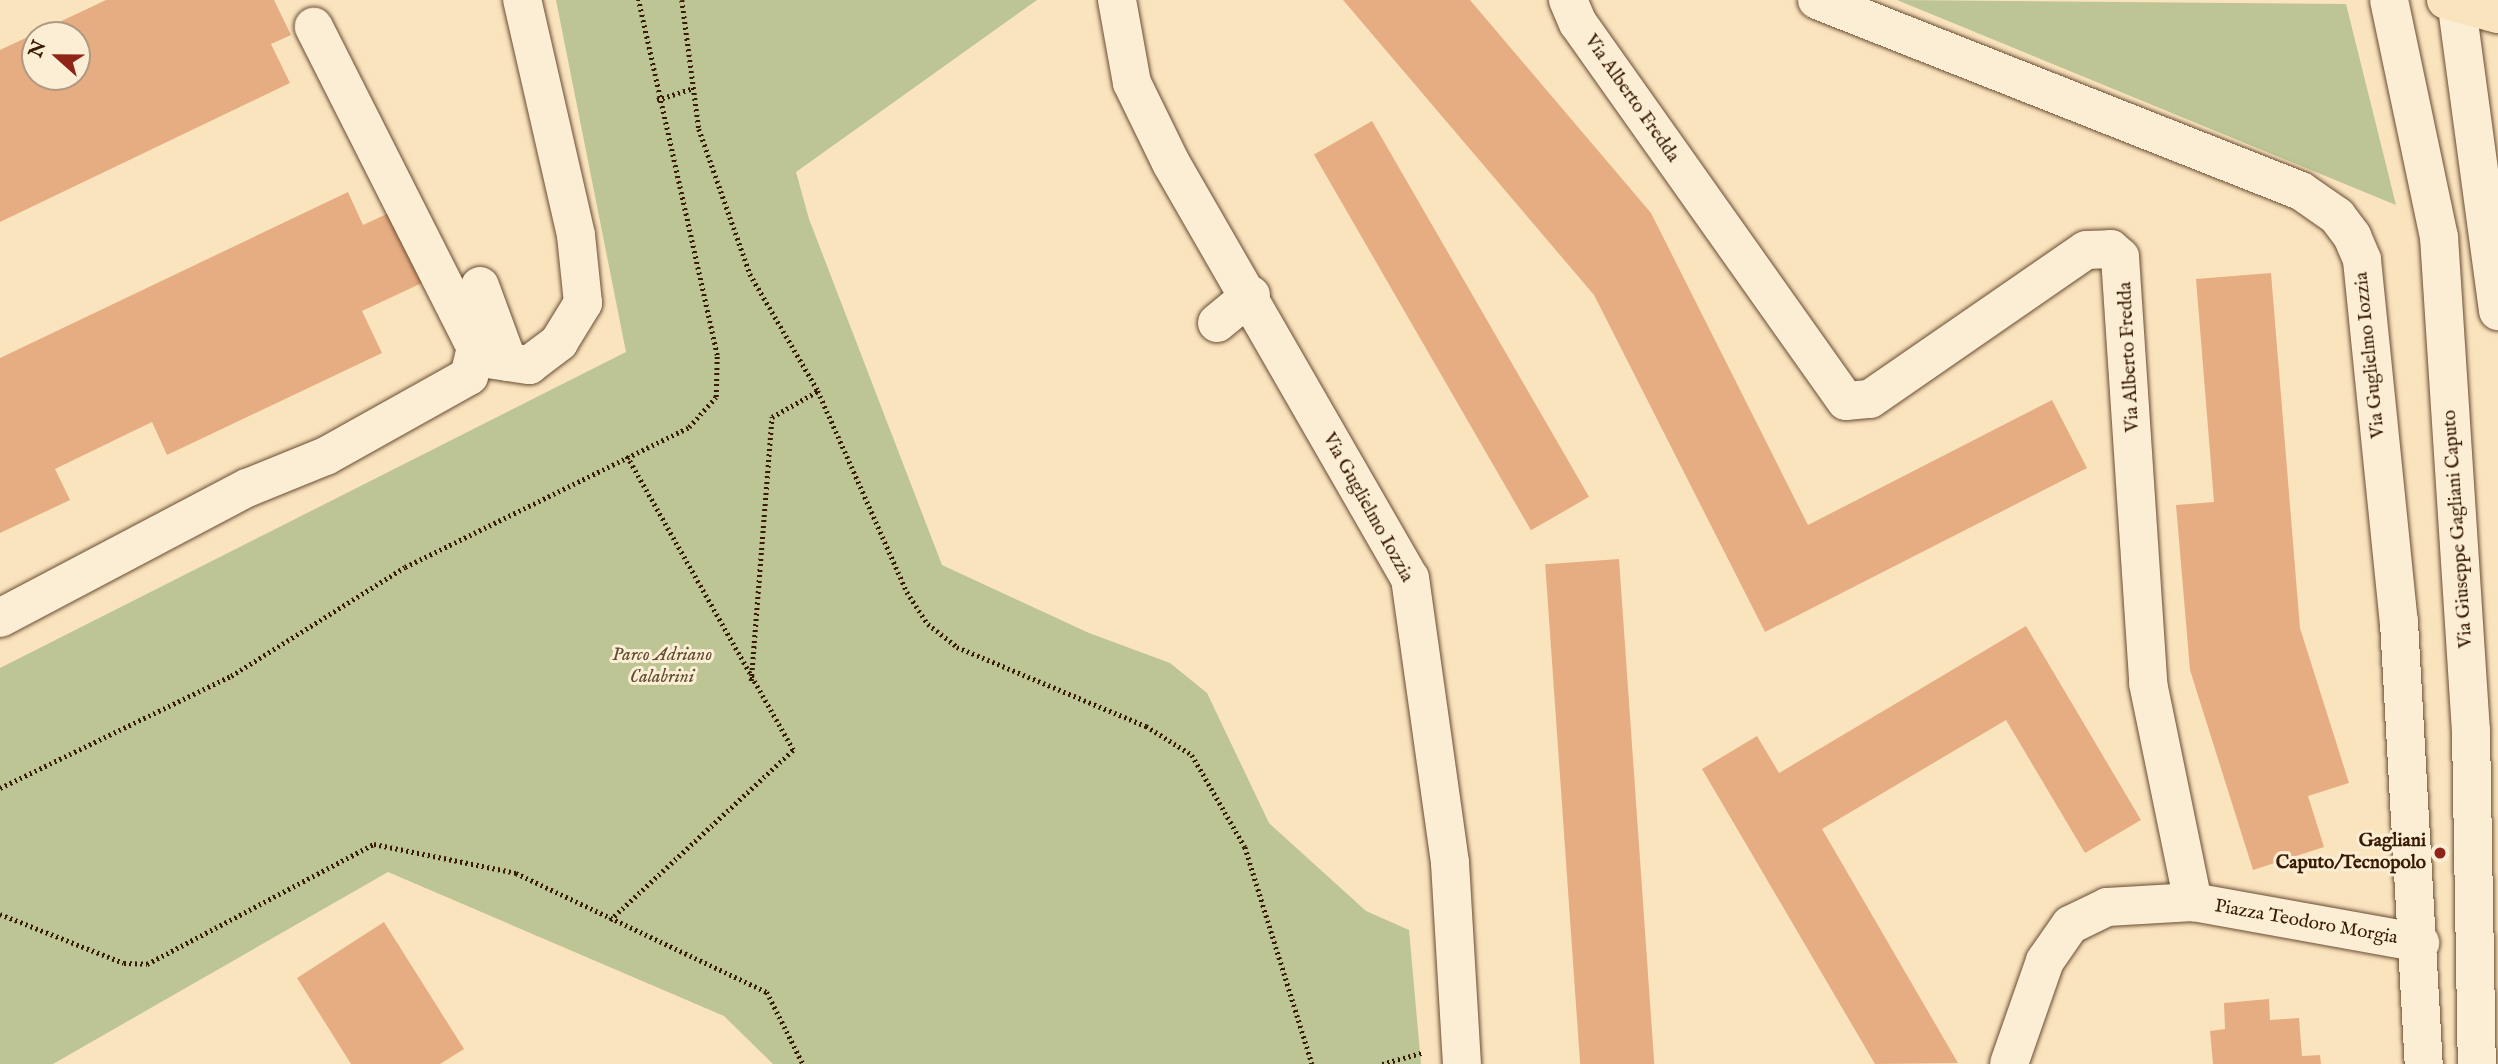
<!DOCTYPE html>
<html>
<head>
<meta charset="utf-8">
<style>
	body { margin:0 }
	#map { position:relative; width:2498px; height:1064px; overflow:hidden; background:#fae4be; font-family:"IM FELL English",serif }
	div>[style] { position:absolute }
	.green>* { inset:0; background:#bcc593 }
	.building>* { inset:0; background:#e7ad82; transform-origin:0 0 }
	.path>* { height:4.5px; margin-top:-2.25px; transform-origin:0; background:repeating-linear-gradient(90deg,#391a03 0 2px,transparent 0 5.5px) }
	.roads { filter:drop-shadow(0 0 2px #694c32) drop-shadow(0 0 2px #694c32) }
	.minor>* { height:38px; margin:-19px; padding:0 19px; transform-origin:19px; border-radius:19px; background:#fcedd5 }
	.major>* { height:38px; margin:-19px; padding:0 19px; transform-origin:19px; border-radius:19px; background:#fae4be }
	.dots>* { width:19px; height:19px; translate:-50% -50%; box-sizing:border-box; border:4px solid #fcedd5; border-radius:50% }
	span { translate:-50% -50%; white-space:nowrap; text-align:center; line-height:1.15; -webkit-text-stroke:6px #fcedd5; paint-order:stroke }
	.street-label { font-size:19px; color:#391a03 }
	.park-label { font-size:19px; color:#604d2e; font-style:italic }
	.poi-label { font-size:19px; color:#391a03; font-weight:700 }
	.right { translate:-100% -50%; text-align:right }
	.north { position:absolute; left:21px; top:21px; width:70px; height:70px; box-sizing:border-box; background:#fcedd5; border:2px solid #ae9981; border-radius:50%; rotate:291deg; font-size:19px; font-weight:700; line-height:28px; text-align:center; color:#391a03 }
	.north::after { content:''; display:block; margin:auto; width:24px; height:32px; background:#8f2418; clip-path:polygon(50% 0,100% 100%,50% 72%,0 100%) }
</style>
</head>
<body>
<div id="map">
	<div class="green">
		<div style="clip-path:polygon(556px 0,1037px 0,796px 172px,809px 219px,942px 565px,1089px 633px,1170px 663px,1207px 693px,1269px 823px,1366px 911px,1409px 930px,1421px 1064px,773px 1064px,724px 1016px,388px 872px,53px 1064px,0 1064px,0 668px,626px 352px)"></div>
		<div style="clip-path:polygon(1897px 0,2346px 4px,2396px 205px)"></div>
	</div>
	<div class="building">
		<div style="clip-path:polygon(evenodd,106px 0,274px 0,291px 35px,271px 44px,290px 83px,0 222px,0 50px,106px 0,35px 35px,77px 35px,77px 77px,35px 77px,35px 35px)"></div>
		<div style="clip-path:polygon(1343px 0,1470px 0,1651px 213px,1808px 525px,2052px 400px,2087px 468px,1765px 632px,1594px 295px)"></div>
		<div style="left:1372px;top:121px;width:434px;height:67px;rotate:60deg"></div>
		<div style="clip-path:polygon(348px 192px,363px 225px,391px 212px,424px 282px,362px 311px,382px 353px,167px 455px,152px 422px,55px 469px,70px 500px,0 533px,0 358px)"></div>
		<div style="clip-path:polygon(2271px 273px,2300px 628px,2349px 783px,2308px 796px,2324px 847px,2253px 870px,2190px 670px,2176px 505px,2214px 502px,2196px 279px)"></div>
		<div style="left:1619px;top:559px;width:507px;height:74px;rotate:86deg"></div>
		<div style="clip-path:polygon(2026px 626px,2141px 820px,2085px 853px,2006px 720px,1822px 829px,1958px 1063px,1875px 1064px,1702px 769px,1757px 736px,1779px 773px)"></div>
		<div style="clip-path:polygon(384px 922px,464px 1049px,440px 1064px,351px 1064px,297px 978px)"></div>
		<div style="clip-path:polygon(2269px 999px,2270px 1020px,2299px 1018px,2302px 1056px,2320px 1055px,2321px 1064px,2213px 1064px,2210px 1031px,2225px 1029px,2224px 1003px)"></div>
	</div>
	<div class="path">
		<div style="left:682px;top:0;width:130px;rotate:82.5deg"></div>
		<div style="left:699px;top:129px;width:154px;rotate:70.6deg"></div>
		<div style="left:750px;top:274px;width:135px;rotate:59.8deg"></div>
		<div style="left:818px;top:391px;width:220px;rotate:66.1deg"></div>
		<div style="left:907px;top:592px;width:38px;rotate:57deg"></div>
		<div style="left:928px;top:624px;width:37px;rotate:38deg"></div>
		<div style="left:957px;top:647px;width:205px;rotate:22.7deg"></div>
		<div style="left:1146px;top:726px;width:54px;rotate:32.2deg"></div>
		<div style="left:1192px;top:755px;width:106px;rotate:60.1deg"></div>
		<div style="left:1245px;top:847px;width:227px;rotate:72.8deg"></div>
		<div style="left:657px;top:100px;width:38px;rotate:-18deg"></div>
		<div style="left:751px;top:681px;width:265px;rotate:-85.5deg"></div>
		<div style="left:772px;top:417px;width:53px;rotate:-29.5deg"></div>
		<div style="left:0;top:788px;width:257px;rotate:-25.9deg"></div>
		<div style="left:231px;top:676px;width:205px;rotate:-32.1deg"></div>
		<div style="left:405px;top:567px;width:317px;rotate:-26.2deg"></div>
		<div style="left:689px;top:427px;width:40px;rotate:-48deg"></div>
		<div style="left:716px;top:397px;width:42px;rotate:-88.6deg"></div>
		<div style="left:717px;top:355px;width:364px;rotate:-102.5deg"></div>
		<div style="left:0;top:914px;width:133px;rotate:21.6deg"></div>
		<div style="left:124px;top:963px;width:23px;rotate:2deg"></div>
		<div style="left:147px;top:964px;width:257px;rotate:-27.9deg"></div>
		<div style="left:374px;top:844px;width:145px;rotate:11.5deg"></div>
		<div style="left:516px;top:873px;width:278px;rotate:25.4deg"></div>
		<div style="left:767px;top:992px;width:80px;rotate:63.4deg"></div>
		<div style="left:610px;top:920px;width:250px;rotate:-42.9deg"></div>
		<div style="left:793px;top:750px;width:338px;rotate:-119.5deg"></div>
		<div style="left:1382px;top:1064px;width:41px;rotate:-15.8deg"></div>
	</div>
	<div class="roads">
		<div class="minor">
			<div style="left:1117px;top:0;width:84px;rotate:79.8deg"></div>
			<div style="left:1132px;top:83px;width:89px;rotate:64deg"></div>
			<div style="left:1171px;top:163px;width:479px;rotate:60.1deg"></div>
			<div style="left:1410px;top:578px;width:288px;rotate:82deg"></div>
			<div style="left:1450px;top:863px;width:201px;rotate:86.6deg"></div>
			<div style="left:1568px;top:0;width:25px;rotate:67deg"></div>
			<div style="left:1578px;top:23px;width:463px;rotate:54.7deg"></div>
			<div style="left:1846px;top:401px;width:24px;rotate:-5deg"></div>
			<div style="left:1870px;top:399px;width:262px;rotate:-34.6deg"></div>
			<div style="left:2086px;top:250px;width:25px;rotate:-2deg"></div>
			<div style="left:2111px;top:249px;width:12px;rotate:42deg"></div>
			<div style="left:2120px;top:257px;width:427px;rotate:86.2deg"></div>
			<div style="left:2148px;top:683px;width:224px;rotate:78.4deg"></div>
			<div style="left:2193px;top:902px;width:86px;rotate:176.7deg"></div>
			<div style="left:2107px;top:907px;width:41px;rotate:154.1deg"></div>
			<div style="left:2070px;top:925px;width:44px;rotate:124.8deg"></div>
			<div style="left:2045px;top:961px;width:109px;rotate:109.3deg"></div>
			<div style="left:1817px;top:0;width:520px;rotate:21.54deg"></div>
			<div style="left:2301px;top:191px;width:44px;rotate:34.8deg"></div>
			<div style="left:2337px;top:216px;width:25px;rotate:53deg"></div>
			<div style="left:2352px;top:236px;width:26px;rotate:67deg"></div>
			<div style="left:2362px;top:260px;width:364px;rotate:84.2deg"></div>
			<div style="left:2399px;top:622px;width:443px;rotate:86.8deg"></div>
			<div style="left:2389px;top:0;width:242px;rotate:78.1deg"></div>
			<div style="left:2439px;top:237px;width:495px;rotate:86.3deg"></div>
			<div style="left:2471px;top:731px;width:333px;rotate:89deg"></div>
			<div style="left:2456px;top:0;width:314px;rotate:82.3deg"></div>
			<div style="left:480px;top:286px;width:81px;rotate:69.8deg"></div>
			<div style="left:1217px;top:323px;width:44px;rotate:-39.5deg"></div>
			<div style="left:474px;top:357px;width:56px;rotate:8.3deg"></div>
			<div style="left:529px;top:365px;width:38px;rotate:-37deg"></div>
			<div style="left:559px;top:342px;width:46px;rotate:-58.4deg"></div>
			<div style="left:583px;top:303px;width:68px;rotate:-95.9deg"></div>
			<div style="left:576px;top:235px;width:241px;rotate:-102.9deg"></div>
			<div style="left:0;top:618px;width:279px;rotate:-27.8deg"></div>
			<div style="left:247px;top:488px;width:85px;rotate:-22.1deg"></div>
			<div style="left:326px;top:456px;width:164px;rotate:-29.2deg"></div>
			<div style="left:469px;top:376px;width:29px;rotate:-76deg"></div>
			<div style="left:476px;top:348px;width:360px;rotate:-116.8deg"></div>
			<div style="left:2193px;top:902px;width:231px;rotate:10.2deg"></div>
		</div>
		<div class="major">
			<div style="left:2446px;top:0;width:54px;rotate:15.1deg"></div>
		</div>
	</div>
	<div class="dots">
		<div style="left:2440px;top:853px;background:#8f2418"></div>
	</div>
	<div class="street-label">
		<span style="left:1631px;top:99px;rotate:55deg">Via Alberto Fredda</span>
		<span style="left:2371px;top:355px;rotate:-96deg">Via Guglielmo Iozzia</span>
		<span style="left:2130px;top:357px;rotate:-93deg">Via Alberto Fredda</span>
		<span style="left:1367px;top:508px;rotate:61deg">Via Guglielmo Iozzia</span>
		<span style="left:2459px;top:529px;rotate:-94deg">Via Giuseppe Gagliani Caputo</span>
		<span style="left:2306px;top:923px;rotate:10deg">Piazza Teodoro Morgia</span>
	</div>
	<div class="park-label">
		<span style="left:662px;top:667px">Parco Adriano<br>Calabrini</span>
	</div>
	<div class="poi-label">
		<span class="right" style="left:2426px;top:853px">Gagliani<br>Caputo/Tecnopolo</span>
	</div>
	<div class="north">N</div>
</div>
</body>
</html>
